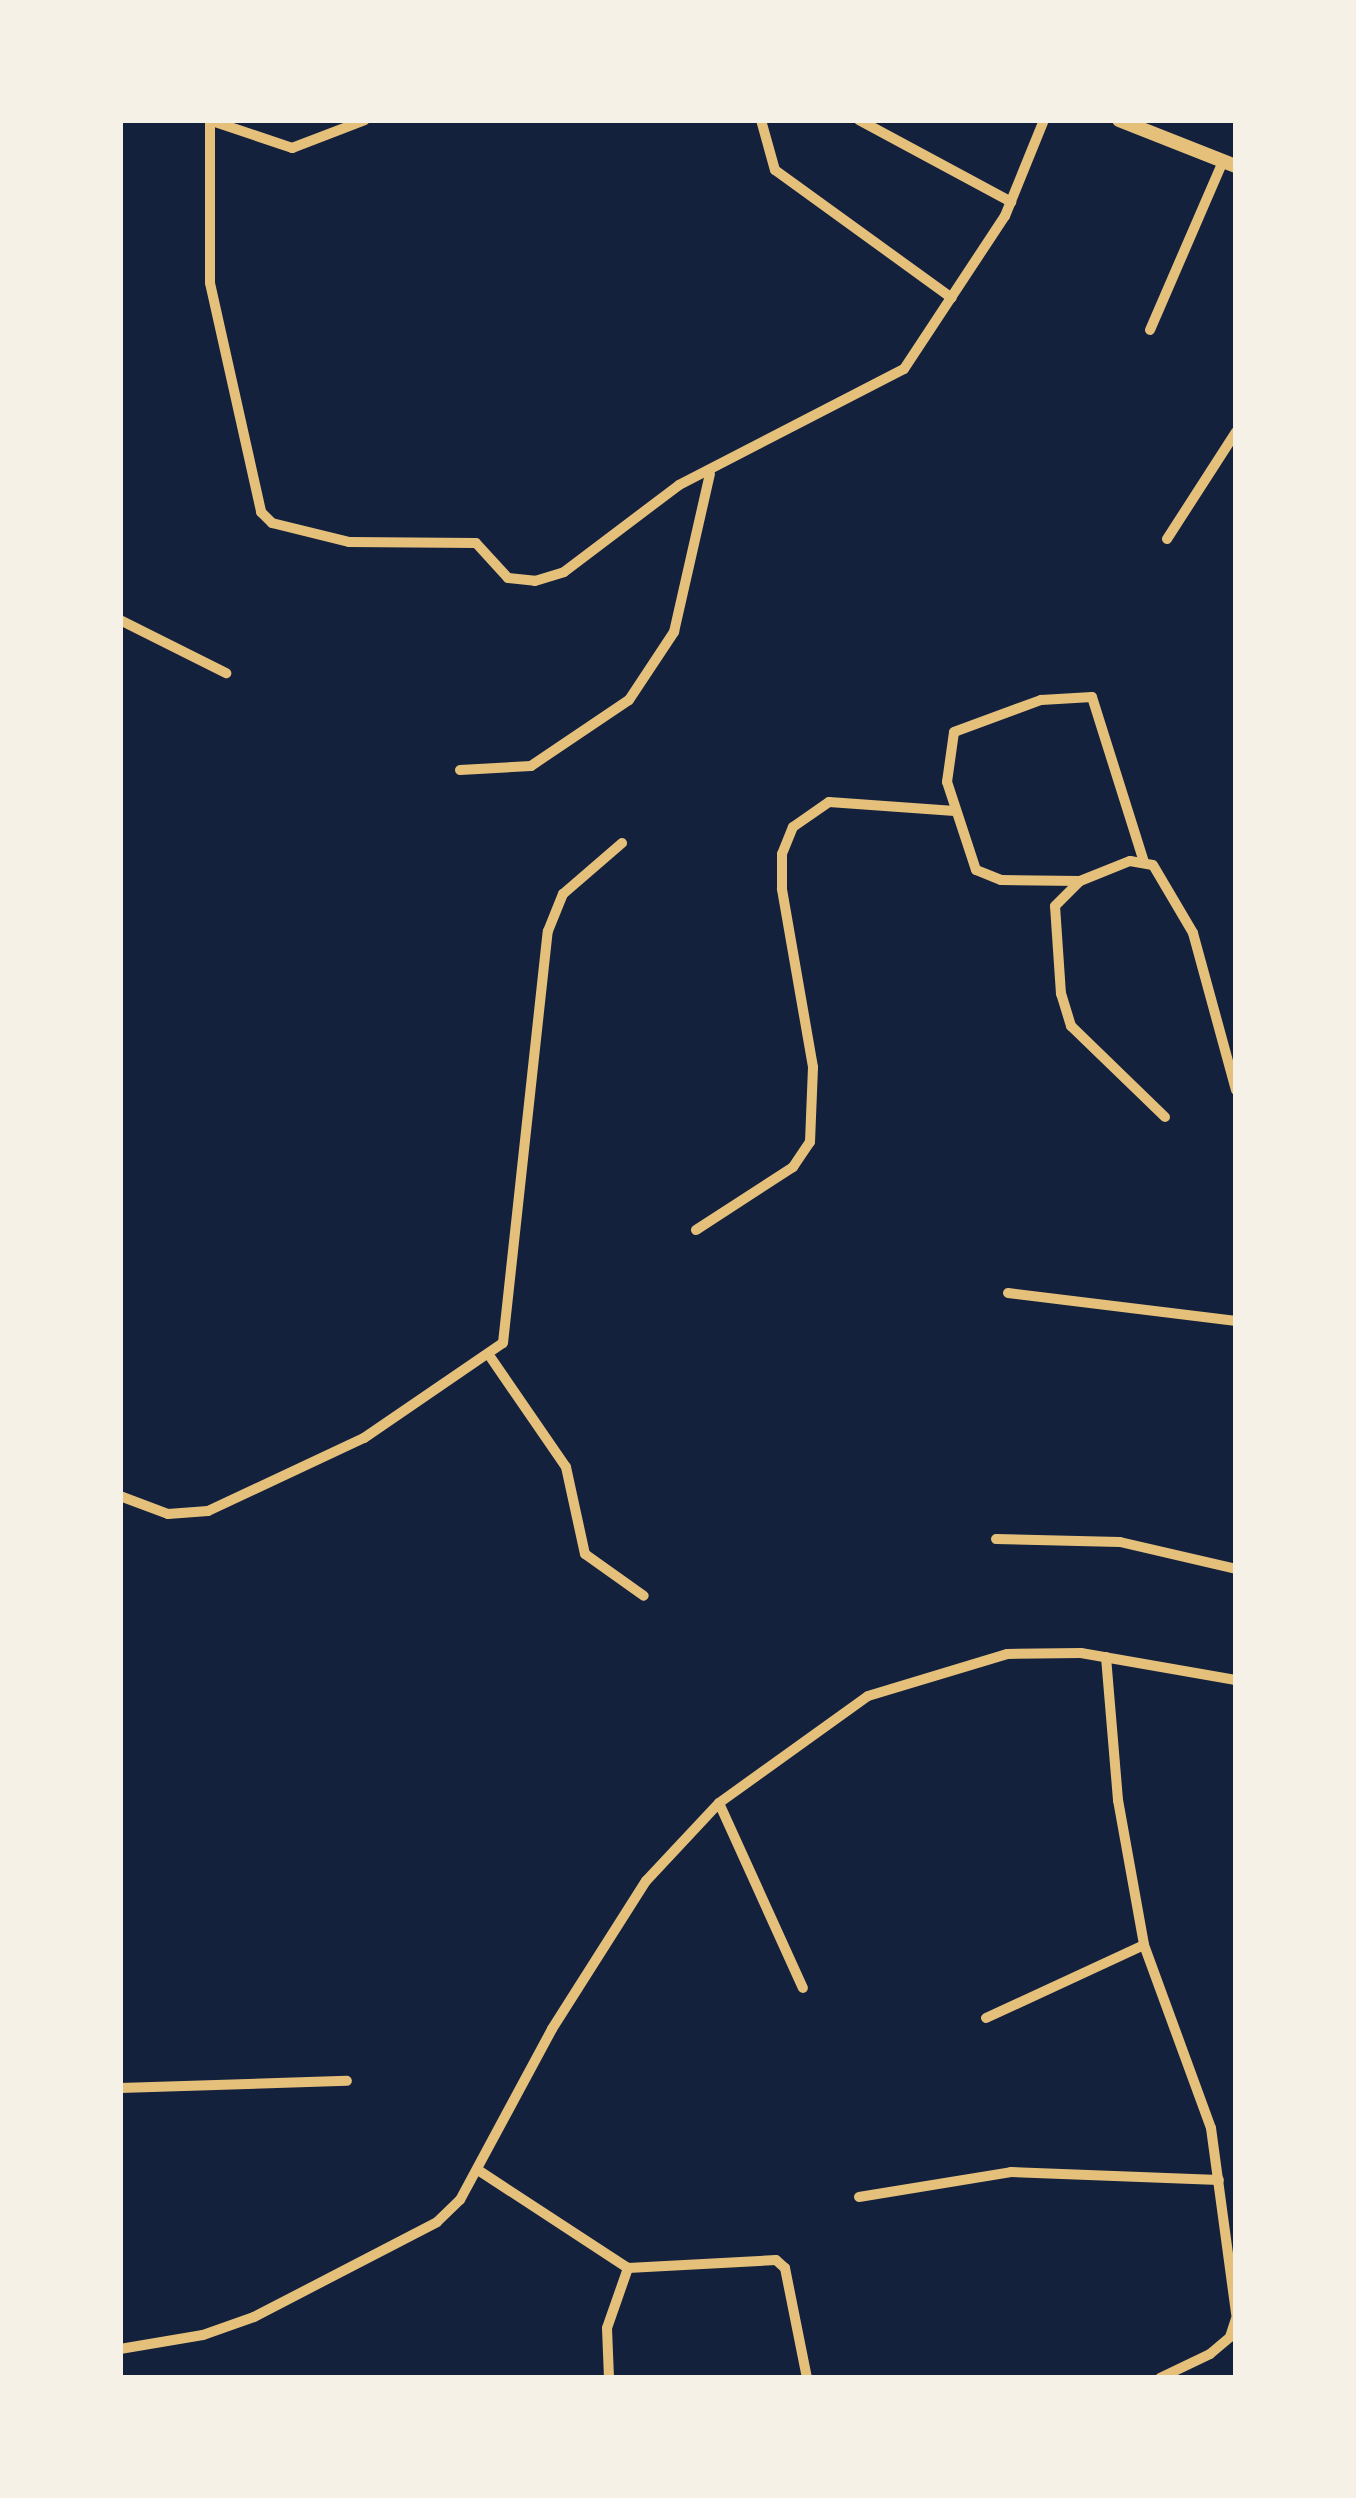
<!DOCTYPE html>
<html>
<head>
<meta charset="utf-8">
<style>
	body { margin:0 }
	#map { position:relative; width:1356px; height:2498px; overflow:hidden; background:#14213d; font-family:"Golos Text",sans-serif }
	div>[style] { position:absolute }
	.minor>* { height:10px; margin:-5px; padding:0 5px; transform-origin:5px; border-radius:5px; background:#e5c07b }
	.tertiary>* { height:14px; margin:-7px; padding:0 7px; transform-origin:7px; border-radius:7px; background:#e5c07b }
	span { translate:-50% -50%; white-space:nowrap; text-align:center; line-height:1.15; -webkit-text-stroke:12px #f6f1e7; paint-order:stroke }
	.frame { position:absolute; inset:0; border:123px solid #f6f1e7; pointer-events:none }
</style>
</head>
<body>
<div id="map">
	<div class="minor">
		<div style="left:209px;top:120px;width:88px;rotate:18.6deg"></div>
		<div style="left:292px;top:148px;width:78px;rotate:-21deg"></div>
		<div style="left:210px;top:120px;width:163px;rotate:90deg"></div>
		<div style="left:210px;top:283px;width:235px;rotate:77.4deg"></div>
		<div style="left:261px;top:512px;width:16px;rotate:45deg"></div>
		<div style="left:272px;top:523px;width:79px;rotate:13.9deg"></div>
		<div style="left:349px;top:542px;width:127px;rotate:0.5deg"></div>
		<div style="left:476px;top:543px;width:47px;rotate:47.6deg"></div>
		<div style="left:508px;top:578px;width:27px;rotate:6deg"></div>
		<div style="left:535px;top:581px;width:30px;rotate:-17deg"></div>
		<div style="left:564px;top:572px;width:144px;rotate:-37.1deg"></div>
		<div style="left:679px;top:485px;width:253px;rotate:-27.3deg"></div>
		<div style="left:904px;top:369px;width:183px;rotate:-56.6deg"></div>
		<div style="left:1005px;top:216px;width:104px;rotate:-67.9deg"></div>
		<div style="left:761px;top:120px;width:52px;rotate:74.4deg"></div>
		<div style="left:775px;top:170px;width:218px;rotate:35.9deg"></div>
		<div style="left:859px;top:120px;width:173px;rotate:28.3deg"></div>
		<div style="left:1150px;top:330px;width:184px;rotate:-66.6deg"></div>
		<div style="left:1167px;top:539px;width:127px;rotate:-57.2deg"></div>
		<div style="left:120px;top:620px;width:119px;rotate:26.6deg"></div>
		<div style="left:460px;top:770px;width:71px;rotate:-3.2deg"></div>
		<div style="left:531px;top:766px;width:118px;rotate:-34deg"></div>
		<div style="left:629px;top:700px;width:82px;rotate:-56.5deg"></div>
		<div style="left:674px;top:632px;width:162px;rotate:-77.2deg"></div>
		<div style="left:1080px;top:881px;width:79px;rotate:-179.3deg"></div>
		<div style="left:1001px;top:880px;width:27px;rotate:-158deg"></div>
		<div style="left:976px;top:870px;width:93px;rotate:-108.2deg"></div>
		<div style="left:947px;top:782px;width:50px;rotate:-82deg"></div>
		<div style="left:954px;top:732px;width:93px;rotate:-20.2deg"></div>
		<div style="left:1041px;top:700px;width:51px;rotate:-3.4deg"></div>
		<div style="left:1092px;top:697px;width:170px;rotate:72.5deg"></div>
		<div style="left:1165px;top:1117px;width:131px;rotate:-135.9deg"></div>
		<div style="left:1071px;top:1026px;width:34px;rotate:-107deg"></div>
		<div style="left:1061px;top:994px;width:88px;rotate:-93.9deg"></div>
		<div style="left:1055px;top:906px;width:35px;rotate:-45deg"></div>
		<div style="left:1080px;top:881px;width:54px;rotate:-21.8deg"></div>
		<div style="left:1130px;top:861px;width:23px;rotate:10deg"></div>
		<div style="left:1153px;top:865px;width:79px;rotate:59.5deg"></div>
		<div style="left:1193px;top:933px;width:163px;rotate:74.7deg"></div>
		<div style="left:696px;top:1230px;width:116px;rotate:-33deg"></div>
		<div style="left:793px;top:1167px;width:30px;rotate:-56deg"></div>
		<div style="left:810px;top:1142px;width:75px;rotate:-87.7deg"></div>
		<div style="left:813px;top:1067px;width:181px;rotate:-99.9deg"></div>
		<div style="left:782px;top:889px;width:35px;rotate:-90deg"></div>
		<div style="left:782px;top:854px;width:29px;rotate:-68deg"></div>
		<div style="left:793px;top:827px;width:44px;rotate:-34.8deg"></div>
		<div style="left:829px;top:802px;width:126px;rotate:4.1deg"></div>
		<div style="left:1008px;top:1293px;width:230px;rotate:7deg"></div>
		<div style="left:491px;top:1358px;width:132px;rotate:55.5deg"></div>
		<div style="left:566px;top:1467px;width:89px;rotate:77.7deg"></div>
		<div style="left:585px;top:1554px;width:72px;rotate:35.4deg"></div>
		<div style="left:120px;top:1496px;width:51px;rotate:20.6deg"></div>
		<div style="left:168px;top:1514px;width:40px;rotate:-4.3deg"></div>
		<div style="left:208px;top:1511px;width:172px;rotate:-25.1deg"></div>
		<div style="left:364px;top:1438px;width:168px;rotate:-34.4deg"></div>
		<div style="left:503px;top:1343px;width:414px;rotate:-83.8deg"></div>
		<div style="left:548px;top:931px;width:40px;rotate:-68deg"></div>
		<div style="left:563px;top:894px;width:78px;rotate:-40.8deg"></div>
		<div style="left:996px;top:1539px;width:124px;rotate:1.4deg"></div>
		<div style="left:1120px;top:1542px;width:119px;rotate:13.1deg"></div>
		<div style="left:1106px;top:1657px;width:144px;rotate:85.2deg"></div>
		<div style="left:1118px;top:1800px;width:147px;rotate:79.8deg"></div>
		<div style="left:1144px;top:1945px;width:195px;rotate:69.9deg"></div>
		<div style="left:1211px;top:2128px;width:188px;rotate:82.3deg"></div>
		<div style="left:719px;top:1803px;width:203px;rotate:65.6deg"></div>
		<div style="left:986px;top:2018px;width:174px;rotate:-24.8deg"></div>
		<div style="left:120px;top:2088px;width:227px;rotate:-1.8deg"></div>
		<div style="left:478px;top:2170px;width:179px;rotate:33.2deg"></div>
		<div style="left:628px;top:2268px;width:148px;rotate:-3.1deg"></div>
		<div style="left:776px;top:2260px;width:12px;rotate:42deg"></div>
		<div style="left:785px;top:2268px;width:112px;rotate:78.7deg"></div>
		<div style="left:859px;top:2197px;width:154px;rotate:-9.3deg"></div>
		<div style="left:1011px;top:2172px;width:208px;rotate:2.2deg"></div>
		<div style="left:120px;top:2349px;width:84px;rotate:-9.6deg"></div>
		<div style="left:203px;top:2335px;width:54px;rotate:-19.4deg"></div>
		<div style="left:254px;top:2317px;width:206px;rotate:-27.4deg"></div>
		<div style="left:437px;top:2222px;width:32px;rotate:-44deg"></div>
		<div style="left:460px;top:2200px;width:194px;rotate:-61.7deg"></div>
		<div style="left:552px;top:2029px;width:175px;rotate:-57.6deg"></div>
		<div style="left:646px;top:1881px;width:107px;rotate:-46.9deg"></div>
		<div style="left:719px;top:1803px;width:183px;rotate:-35.7deg"></div>
		<div style="left:868px;top:1696px;width:145px;rotate:-16.8deg"></div>
		<div style="left:1007px;top:1654px;width:74px;rotate:-0.8deg"></div>
		<div style="left:1081px;top:1653px;width:157px;rotate:9.9deg"></div>
		<div style="left:609px;top:2378px;width:50px;rotate:-92.3deg"></div>
		<div style="left:607px;top:2328px;width:64px;rotate:-70.7deg"></div>
		<div style="left:1160px;top:2378px;width:55px;rotate:-25.6deg"></div>
		<div style="left:1210px;top:2354px;width:26px;rotate:-40deg"></div>
		<div style="left:1230px;top:2337px;width:20px;rotate:-72deg"></div>
	</div>
	<div class="tertiary">
		<div style="left:1119px;top:120px;width:126px;rotate:21.5deg"></div>
	</div>
	<div class="frame"></div>
</div>
</body>
</html>
